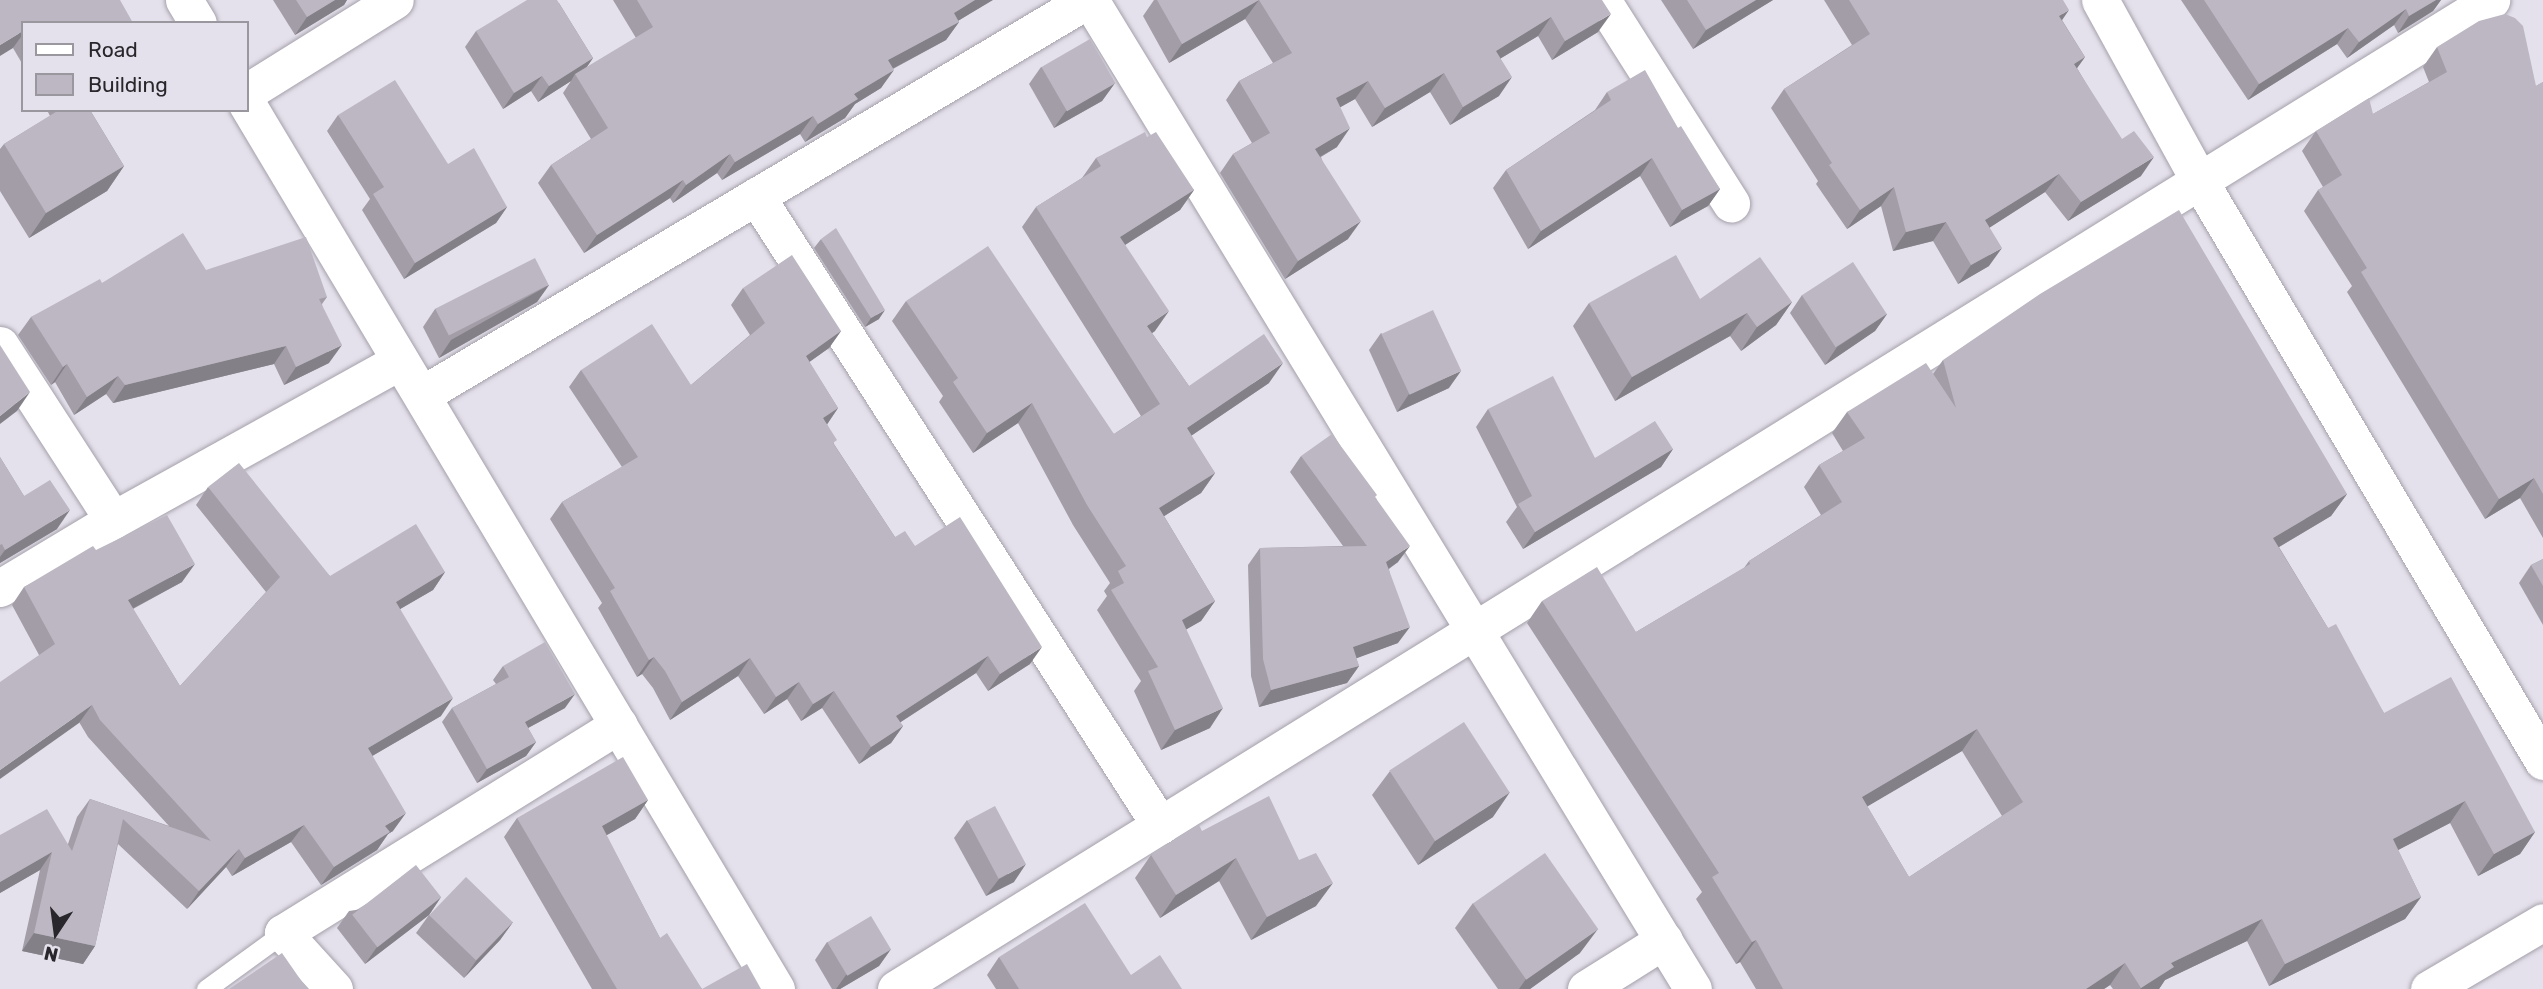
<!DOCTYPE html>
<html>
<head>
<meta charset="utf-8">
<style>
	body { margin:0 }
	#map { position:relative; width:2543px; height:989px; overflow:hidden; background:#e5e1ec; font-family:Rubik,sans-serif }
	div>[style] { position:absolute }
	.roads { filter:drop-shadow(0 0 2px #a5a1ab) drop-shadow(0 0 2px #a5a1ab) }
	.lane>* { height:19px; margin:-9.5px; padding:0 9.5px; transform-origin:9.5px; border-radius:9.5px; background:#fff }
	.street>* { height:37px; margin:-18.5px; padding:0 18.5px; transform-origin:18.5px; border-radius:18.5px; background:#fff }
	.wall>* { inset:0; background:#a29da7 }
	.shaded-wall>* { inset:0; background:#848088 }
	.building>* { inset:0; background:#bcb7c2; transform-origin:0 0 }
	span { translate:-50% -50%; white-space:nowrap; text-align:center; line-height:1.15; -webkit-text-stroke:5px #e5e1ec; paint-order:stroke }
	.legend { position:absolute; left:21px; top:21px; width:228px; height:91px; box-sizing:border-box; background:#e5e1ec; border:2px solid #9a979f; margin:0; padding:9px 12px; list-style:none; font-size:21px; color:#29272b }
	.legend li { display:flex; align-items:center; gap:14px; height:35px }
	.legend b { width:35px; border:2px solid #9a979f }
	.north { position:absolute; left:21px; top:898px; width:70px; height:70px; -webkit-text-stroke:5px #e5e1ec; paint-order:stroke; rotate:193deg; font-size:19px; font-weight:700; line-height:28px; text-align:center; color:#29272b }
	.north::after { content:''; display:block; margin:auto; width:24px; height:32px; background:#29272b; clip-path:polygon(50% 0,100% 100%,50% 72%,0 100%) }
</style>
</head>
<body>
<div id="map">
	<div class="roads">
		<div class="lane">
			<div style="left:206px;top:989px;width:95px;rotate:-36deg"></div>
		</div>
		<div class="street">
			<div style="left:184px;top:0;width:27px;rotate:59deg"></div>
			<div style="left:1090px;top:0;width:1158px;rotate:58.63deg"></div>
			<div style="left:1602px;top:0;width:241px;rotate:57.6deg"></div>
			<div style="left:2100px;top:0;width:208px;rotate:61.2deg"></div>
			<div style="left:2200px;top:182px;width:673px;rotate:59.36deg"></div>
			<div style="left:247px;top:92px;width:174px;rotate:-31.9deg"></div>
			<div style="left:247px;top:104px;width:1031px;rotate:59.13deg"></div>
			<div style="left:756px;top:196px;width:748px;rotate:57.29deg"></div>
			<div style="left:0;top:345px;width:208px;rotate:57.1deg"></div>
			<div style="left:423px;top:394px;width:772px;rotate:-30.68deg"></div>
			<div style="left:0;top:588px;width:132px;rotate:-31deg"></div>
			<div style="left:113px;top:520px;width:328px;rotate:-29deg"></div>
			<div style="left:334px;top:989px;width:76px;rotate:-132.3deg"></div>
			<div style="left:283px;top:933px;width:395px;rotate:-31.8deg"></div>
			<div style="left:896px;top:989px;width:1877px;rotate:-31.8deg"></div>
			<div style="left:1586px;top:989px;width:92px;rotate:-32.1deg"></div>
			<div style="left:2429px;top:989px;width:132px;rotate:-30.4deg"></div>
		</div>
	</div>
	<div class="wall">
		<div style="clip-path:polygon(273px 0,347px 0,344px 5px,295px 35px)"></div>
		<div style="clip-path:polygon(613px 0,992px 0,958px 21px,959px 22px,946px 40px,893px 69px,881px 88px,855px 104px,845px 118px,805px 142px,800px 134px,722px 180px,717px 173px,673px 203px,670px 198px,584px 253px,538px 183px,551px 165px,591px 139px,563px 93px,571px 81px,538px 102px,531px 91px,503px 109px,465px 47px,476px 31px,559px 3px,593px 58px,586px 68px,636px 38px)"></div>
		<div style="clip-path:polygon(1154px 0,1602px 0,1598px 32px,1552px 60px,1538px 36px,1501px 58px,1499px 96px,1450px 125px,1430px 92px,1372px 127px,1355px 99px,1340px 107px,1337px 147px,1321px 157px,1348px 239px,1285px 279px,1220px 173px,1233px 154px,1252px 143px,1226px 100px,1239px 81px,1273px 63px,1245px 19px,1169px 63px,1143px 16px)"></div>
		<div style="clip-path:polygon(1661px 0,1773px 0,1693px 49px)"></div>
		<div style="clip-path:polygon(1824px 0,2063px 0,2062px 20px,2085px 57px,2077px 68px,2141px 176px,2068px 221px,2045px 192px,1990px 227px,1989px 266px,1958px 284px,1933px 241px,1893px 251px,1881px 206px,1847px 229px,1816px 184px,1818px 181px,1771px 108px,1784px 89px,1852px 45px)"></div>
		<div style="clip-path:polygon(2181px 0,2441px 0,2433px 11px,2398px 33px,2394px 25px,2347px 58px,2337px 44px,2248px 100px)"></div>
		<div style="clip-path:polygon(23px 23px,23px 65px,13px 48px)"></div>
		<div style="clip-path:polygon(2437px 47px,2536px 86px,2543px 82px,2543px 538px,2520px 498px,2485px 519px,2347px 292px,2352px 286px,2304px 211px,2318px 190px,2323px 187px,2302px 151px,2316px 131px,2373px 114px,2429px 82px,2423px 67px)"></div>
		<div style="clip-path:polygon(1041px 67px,1115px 83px,1102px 101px,1054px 128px,1029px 84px)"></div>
		<div style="clip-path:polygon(1607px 92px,1678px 128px,1720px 189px,1708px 206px,1670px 227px,1640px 176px,1528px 249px,1493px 188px,1506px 170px,1595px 110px)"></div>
		<div style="clip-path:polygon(47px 110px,90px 110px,124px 166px,107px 191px,29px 238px,0 191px,0 149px,4px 144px,50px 116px)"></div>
		<div style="clip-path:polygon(338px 115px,448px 164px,507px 207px,496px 223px,404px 279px,362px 210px,370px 199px,327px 131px)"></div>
		<div style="clip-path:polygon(1147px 137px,1194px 190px,1180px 210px,1125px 245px,1155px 331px,1152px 333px,1189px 386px,1269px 383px,1191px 436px,1215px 473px,1201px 493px,1164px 516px,1215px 601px,1201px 621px,1186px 629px,1210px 728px,1161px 750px,1134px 691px,1141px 681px,1097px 610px,1107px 596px,1104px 591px,1110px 583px,1073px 525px,1018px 423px,973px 453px,939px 402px,943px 396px,892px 321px,906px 301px,1114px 434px,1141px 416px,1022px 227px,1036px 207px,1082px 178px,1096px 158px)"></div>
		<div style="clip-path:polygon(821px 239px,879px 319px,865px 327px,814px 248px)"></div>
		<div style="clip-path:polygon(206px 270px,327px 297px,322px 304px,329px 363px,284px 385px,274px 364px,113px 403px,106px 394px,74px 415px,55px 382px,51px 385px,18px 335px,31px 317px,102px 283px)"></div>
		<div style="clip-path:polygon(549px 285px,537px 302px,439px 358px,423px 327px,435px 309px)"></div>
		<div style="clip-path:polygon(743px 288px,841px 331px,829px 348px,809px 362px,838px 408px,827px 424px,834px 444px,895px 537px,915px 546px,1030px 664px,988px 691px,976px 673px,900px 722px,903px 726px,891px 743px,859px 764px,822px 708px,801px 721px,787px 699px,764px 714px,738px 676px,670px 720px,653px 688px,642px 674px,637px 677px,598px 608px,602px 603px,550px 519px,562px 502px,622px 467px,569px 387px,581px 370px,691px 385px,750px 335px,731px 305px)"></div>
		<div style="clip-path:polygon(1802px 295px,1887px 314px,1875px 331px,1825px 365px,1790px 313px)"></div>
		<div style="clip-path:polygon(1700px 299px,1792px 302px,1776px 325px,1741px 351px,1730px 336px,1615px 401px,1573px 326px,1589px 303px)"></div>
		<div style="clip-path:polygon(1381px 333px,1449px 388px,1397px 412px,1369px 350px)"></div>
		<div style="clip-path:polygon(evenodd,1943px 360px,2347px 494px,2331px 516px,2279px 547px,2328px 628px,2384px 713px,2535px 832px,2520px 854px,2478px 876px,2450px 823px,2398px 850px,2421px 897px,2405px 919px,2269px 986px,2247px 941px,2165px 980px,2159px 989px,2113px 989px,2110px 985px,2104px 989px,1756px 989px,1740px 962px,1736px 964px,1696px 899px,1702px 892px,1527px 623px,1542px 601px,1636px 632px,1744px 568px,1749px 561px,1821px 515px,1804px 487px,1819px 465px,1843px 451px,1832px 433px,1847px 412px,1933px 374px,1943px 360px,1962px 751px,2002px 816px,1909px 877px,1867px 806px,1962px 751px)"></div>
		<div style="clip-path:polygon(1488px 409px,1595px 458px,1673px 449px,1661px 467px,1523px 549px,1506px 522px,1517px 507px,1476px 427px)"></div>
		<div style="clip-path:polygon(1301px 456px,1376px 498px,1398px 562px,1389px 569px,1398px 643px,1356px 658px,1359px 666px,1347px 683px,1259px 707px,1251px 676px,1248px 565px,1260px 548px,1343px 546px,1290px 472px)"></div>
		<div style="clip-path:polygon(0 457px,24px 496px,57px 529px,0 563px)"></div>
		<div style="clip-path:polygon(208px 487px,330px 576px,445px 572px,433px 590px,400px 609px,441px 716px,372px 756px,393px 831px,388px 834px,377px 850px,321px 885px,291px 842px,232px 876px,226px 867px,187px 909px,118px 844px,95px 946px,83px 964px,22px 951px,40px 870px,0 893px,0 835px,68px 844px,77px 817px,90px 799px,169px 826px,88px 737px,39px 655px,12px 605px,24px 587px,96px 550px,182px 582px,133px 609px,180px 686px,266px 592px,196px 505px)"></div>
		<div style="clip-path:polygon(2543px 559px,2543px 625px,2519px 583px,2531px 565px)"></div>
		<div style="clip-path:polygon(503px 666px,565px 708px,528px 728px,536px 742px,526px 756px,477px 783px,442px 722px,452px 708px,496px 684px,493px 680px)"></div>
		<div style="clip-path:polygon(1390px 771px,1493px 817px,1418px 865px,1372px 795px)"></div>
		<div style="clip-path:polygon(648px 800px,635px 819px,606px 835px,660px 938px,702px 989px,761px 989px,592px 989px,504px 837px,517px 818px)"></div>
		<div style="clip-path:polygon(967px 820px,1014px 882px,986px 896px,954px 838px)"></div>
		<div style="clip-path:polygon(1202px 831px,1316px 906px,1251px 940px,1219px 881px,1160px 918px,1135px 878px,1151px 855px)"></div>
		<div style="clip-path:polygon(441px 897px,429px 915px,365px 964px,337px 928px,349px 911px)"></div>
		<div style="clip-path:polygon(1473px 903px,1580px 953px,1530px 989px,1498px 989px,1455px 928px)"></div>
		<div style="clip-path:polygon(429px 915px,513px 922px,500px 940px,464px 978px,416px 933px)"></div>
		<div style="clip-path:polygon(827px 942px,891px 949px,879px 966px,840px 989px,832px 989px,815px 960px)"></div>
		<div style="clip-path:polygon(999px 957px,1131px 975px,1182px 989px,996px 989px,987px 975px)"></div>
	</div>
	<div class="shaded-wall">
		<div style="clip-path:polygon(335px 0,347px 0,344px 5px,295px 35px,307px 17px)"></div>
		<div style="clip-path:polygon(975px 0,993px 0,941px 31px,954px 13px)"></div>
		<div style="clip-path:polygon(1259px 0,1245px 19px,1169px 63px,1182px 44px)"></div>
		<div style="clip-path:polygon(1756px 0,1773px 0,1693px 49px,1706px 30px)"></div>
		<div style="clip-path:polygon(2436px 0,2441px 0,2433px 11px,2398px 33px,2409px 16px)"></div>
		<div style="clip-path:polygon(2406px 9px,2394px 25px,2347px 58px,2359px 42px)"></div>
		<div style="clip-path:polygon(2069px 10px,2056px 29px,2059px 16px)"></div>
		<div style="clip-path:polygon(1611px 14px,1598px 32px,1552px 60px,1565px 41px)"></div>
		<div style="clip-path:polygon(1551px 17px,1538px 36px,1483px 69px,1496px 51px)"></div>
		<div style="clip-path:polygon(959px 22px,946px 40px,875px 78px,888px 60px)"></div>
		<div style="clip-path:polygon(2348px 28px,2337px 44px,2248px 100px,2259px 84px)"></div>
		<div style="clip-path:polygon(23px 31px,23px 34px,13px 48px,0 56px,0 45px)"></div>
		<div style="clip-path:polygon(2085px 57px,2072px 75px,2074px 64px)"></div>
		<div style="clip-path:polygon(593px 58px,582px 74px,575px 74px,571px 81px,538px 102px,549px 86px)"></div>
		<div style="clip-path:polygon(894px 70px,881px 88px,855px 104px,845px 118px,805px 142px,818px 124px,854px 94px)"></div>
		<div style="clip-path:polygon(1444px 73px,1430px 92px,1372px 127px,1385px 108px)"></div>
		<div style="clip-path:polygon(542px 76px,531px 91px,503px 109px,514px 93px)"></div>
		<div style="clip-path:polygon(1512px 77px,1499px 96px,1450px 125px,1463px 107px)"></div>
		<div style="clip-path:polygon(1368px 81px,1355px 99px,1323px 117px,1336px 98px)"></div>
		<div style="clip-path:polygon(1115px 83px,1102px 101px,1054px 128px,1066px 111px)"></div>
		<div style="clip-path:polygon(813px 116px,800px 134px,722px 180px,735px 162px)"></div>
		<div style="clip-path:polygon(1350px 128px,1337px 147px,1302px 167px,1315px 149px)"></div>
		<div style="clip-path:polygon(730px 154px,717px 173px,673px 203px,686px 185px)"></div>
		<div style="clip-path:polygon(2154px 157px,2141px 176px,2068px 221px,2081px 202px)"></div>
		<div style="clip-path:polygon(1652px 158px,1640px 176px,1528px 249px,1541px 231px)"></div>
		<div style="clip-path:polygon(124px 166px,107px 191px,29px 238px,46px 213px)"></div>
		<div style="clip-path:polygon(2059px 174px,2045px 192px,1972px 239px,1985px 220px)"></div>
		<div style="clip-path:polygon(683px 180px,670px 198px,584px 253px,597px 235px)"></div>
		<div style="clip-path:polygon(1894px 187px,1881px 206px,1847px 229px,1860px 210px)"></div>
		<div style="clip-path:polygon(1720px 189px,1708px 206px,1670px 227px,1682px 210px)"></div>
		<div style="clip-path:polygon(1194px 190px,1180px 210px,1106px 257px,1120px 237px)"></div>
		<div style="clip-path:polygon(507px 207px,496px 223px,404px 279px,415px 263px)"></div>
		<div style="clip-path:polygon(1361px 221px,1348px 239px,1285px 279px,1298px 261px)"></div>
		<div style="clip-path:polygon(1946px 222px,1933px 241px,1893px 251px,1906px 232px)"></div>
		<div style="clip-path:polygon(2002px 248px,1989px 266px,1958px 284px,1971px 265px)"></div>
		<div style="clip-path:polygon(549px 285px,537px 302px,439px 358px,451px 340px)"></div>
		<div style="clip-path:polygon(1792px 302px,1776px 325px,1741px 351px,1757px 327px)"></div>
		<div style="clip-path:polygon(885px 310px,879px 319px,865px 327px,871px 318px)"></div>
		<div style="clip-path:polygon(1169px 311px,1155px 331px,1133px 346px,1147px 326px)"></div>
		<div style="clip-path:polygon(1747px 313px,1730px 336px,1615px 401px,1632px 377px)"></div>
		<div style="clip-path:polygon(1887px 314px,1875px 331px,1825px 365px,1837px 347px)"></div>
		<div style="clip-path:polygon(841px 331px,829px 348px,794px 373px,806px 356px)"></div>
		<div style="clip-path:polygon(342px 345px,329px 363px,284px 385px,296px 367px)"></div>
		<div style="clip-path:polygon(286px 346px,274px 364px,113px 403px,125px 385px)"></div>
		<div style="clip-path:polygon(1283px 363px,1269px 383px,1173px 448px,1187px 428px)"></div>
		<div style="clip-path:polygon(67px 364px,55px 382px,51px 385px,63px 367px)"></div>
		<div style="clip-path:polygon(1461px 371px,1449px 388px,1397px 412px,1409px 394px)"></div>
		<div style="clip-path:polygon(118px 376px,106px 394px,74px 415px,87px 397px)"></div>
		<div style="clip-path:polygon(30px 392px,17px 411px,0 424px,0 416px)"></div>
		<div style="clip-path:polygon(1032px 403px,1018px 423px,973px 453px,987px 433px)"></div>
		<div style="clip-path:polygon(838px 408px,826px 426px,823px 418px)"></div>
		<div style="clip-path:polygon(1673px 449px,1661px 467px,1523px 549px,1535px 532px)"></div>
		<div style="clip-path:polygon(1215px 473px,1201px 493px,1145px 528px,1159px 508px)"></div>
		<div style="clip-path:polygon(2534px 478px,2520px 498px,2485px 519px,2499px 499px)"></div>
		<div style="clip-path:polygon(2347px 494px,2331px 516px,2257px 560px,2273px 538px)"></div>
		<div style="clip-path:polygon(70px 510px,57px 529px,0 563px,0 557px,5px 550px)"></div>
		<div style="clip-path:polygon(1410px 546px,1398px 562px,1375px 578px,1386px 562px)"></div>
		<div style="clip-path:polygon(195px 564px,182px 582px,115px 618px,128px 600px)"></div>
		<div style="clip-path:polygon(445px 572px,433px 590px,383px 619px,396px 602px)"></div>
		<div style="clip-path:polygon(1215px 601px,1201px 621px,1168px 640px,1182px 620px)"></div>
		<div style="clip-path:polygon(1410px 627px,1398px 643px,1341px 664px,1353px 647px)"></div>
		<div style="clip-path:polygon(1042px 647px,1030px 664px,988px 691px,1000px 674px)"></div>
		<div style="clip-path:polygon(988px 656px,976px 673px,884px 733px,896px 716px)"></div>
		<div style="clip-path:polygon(654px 657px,642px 674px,637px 677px,649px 660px)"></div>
		<div style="clip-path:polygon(750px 658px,738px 676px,670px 720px,682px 702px)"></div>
		<div style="clip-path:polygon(1359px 666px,1347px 683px,1259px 707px,1271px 690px)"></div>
		<div style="clip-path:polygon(799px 682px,787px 699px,764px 714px,776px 697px)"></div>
		<div style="clip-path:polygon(834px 691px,822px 708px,801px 721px,813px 704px)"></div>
		<div style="clip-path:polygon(575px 694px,565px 708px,515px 735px,525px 722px)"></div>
		<div style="clip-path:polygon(453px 698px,441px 716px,355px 766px,368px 748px)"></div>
		<div style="clip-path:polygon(92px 705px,79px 723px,0 779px,0 770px)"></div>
		<div style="clip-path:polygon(1223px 708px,1210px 728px,1161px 750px,1175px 730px)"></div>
		<div style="clip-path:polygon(903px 726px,891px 743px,859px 764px,871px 747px)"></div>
		<div style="clip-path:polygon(1977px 729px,1962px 751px,1846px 819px,1862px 797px)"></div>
		<div style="clip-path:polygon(536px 742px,526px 756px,477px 783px,487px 769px)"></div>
		<div style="clip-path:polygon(1510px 792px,1493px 817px,1418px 865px,1435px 841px)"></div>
		<div style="clip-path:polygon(648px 800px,635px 819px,588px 846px,602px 826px)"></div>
		<div style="clip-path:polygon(2465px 801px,2450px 823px,2377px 861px,2393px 839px)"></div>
		<div style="clip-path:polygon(406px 813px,393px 831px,388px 834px,377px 850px,321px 885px,334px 867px,385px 826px)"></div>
		<div style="clip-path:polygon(304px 825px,291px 842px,232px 876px,245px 858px)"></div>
		<div style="clip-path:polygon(2535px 832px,2520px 854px,2478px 876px,2494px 854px)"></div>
		<div style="clip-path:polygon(239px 849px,226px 867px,187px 909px,199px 891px)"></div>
		<div style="clip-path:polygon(52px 852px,40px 870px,0 893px,0 882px)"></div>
		<div style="clip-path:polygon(1236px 858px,1219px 881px,1160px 918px,1176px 895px)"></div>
		<div style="clip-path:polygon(1026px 864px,1014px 882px,986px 896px,999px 879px)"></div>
		<div style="clip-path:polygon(1333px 883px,1316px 906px,1251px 940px,1267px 917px)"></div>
		<div style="clip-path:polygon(441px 897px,429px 915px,365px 964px,377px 947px)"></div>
		<div style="clip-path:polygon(2421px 897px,2405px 919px,2269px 986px,2285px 964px)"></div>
		<div style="clip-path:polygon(2262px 919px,2247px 941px,2165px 980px,2159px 989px,2140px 989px,2171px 963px)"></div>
		<div style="clip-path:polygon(513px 922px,500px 940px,464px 978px,476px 961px)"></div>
		<div style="clip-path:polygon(1598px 929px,1580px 953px,1530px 989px,1519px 989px,1526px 979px)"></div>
		<div style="clip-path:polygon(34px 933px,95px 946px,83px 964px,22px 951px)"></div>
		<div style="clip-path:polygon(1756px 940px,1740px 962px,1736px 964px,1752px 942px)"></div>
		<div style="clip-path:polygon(891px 949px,879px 966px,840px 989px,836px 989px,846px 975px)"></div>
		<div style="clip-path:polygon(2125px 963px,2110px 985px,2104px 989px,2086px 989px)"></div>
	</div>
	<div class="building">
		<div style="clip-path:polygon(0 0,120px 0,133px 23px,23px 23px,23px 31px,0 45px)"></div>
		<div style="clip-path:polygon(296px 0,335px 0,307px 17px)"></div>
		<div style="clip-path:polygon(527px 0,557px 0,593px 58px,549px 86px,542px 76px,514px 93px,476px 31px)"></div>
		<div style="clip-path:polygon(637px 0,975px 0,954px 13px,959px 22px,888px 60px,894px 70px,854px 94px,858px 99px,818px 124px,813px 116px,735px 162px,730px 154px,686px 185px,683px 180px,597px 235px,551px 165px,608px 128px,575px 74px,653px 27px)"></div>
		<div style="clip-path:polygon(1157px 0,1602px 0,1611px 14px,1565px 41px,1551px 17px,1496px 51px,1512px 77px,1463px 107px,1444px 73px,1385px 108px,1368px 81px,1336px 98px,1350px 128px,1315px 149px,1361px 221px,1298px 261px,1233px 154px,1270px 133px,1239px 81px,1292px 53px,1259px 0,1182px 44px)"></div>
		<div style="clip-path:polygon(1687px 0,1756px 0,1706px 30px)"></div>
		<div style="clip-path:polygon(1849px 0,2063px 0,2069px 10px,2059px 16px,2085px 57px,2074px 64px,2122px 139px,2134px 131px,2154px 157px,2081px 202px,2059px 174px,1985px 220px,2002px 248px,1971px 265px,1946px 222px,1906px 232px,1894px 187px,1860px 210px,1829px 165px,1832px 163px,1784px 89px,1870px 34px)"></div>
		<div style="clip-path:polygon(2204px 0,2436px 0,2409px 16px,2406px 9px,2359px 42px,2348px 28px,2259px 84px)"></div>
		<div style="clip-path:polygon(2505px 14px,2515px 18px,2523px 26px,2536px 86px,2543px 82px,2543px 494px,2534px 478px,2499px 499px,2361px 272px,2367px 268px,2318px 190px,2342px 175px,2316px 131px,2369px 98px,2373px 114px,2447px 72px,2437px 47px,2479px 21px)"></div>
		<div style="left:1090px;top:39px;width:51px;height:56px;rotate:60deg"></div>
		<div style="clip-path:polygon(1645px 70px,1678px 128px,1681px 126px,1720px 189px,1682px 210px,1652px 158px,1541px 231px,1506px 170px,1611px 100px,1607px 92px)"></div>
		<div style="clip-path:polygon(395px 80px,448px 164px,474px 148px,507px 207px,415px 263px,373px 194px,384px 187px,338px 115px)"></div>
		<div style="clip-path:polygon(59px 110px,90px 110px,124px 166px,46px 213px,4px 144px)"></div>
		<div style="clip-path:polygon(1145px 132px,1147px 137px,1156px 132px,1194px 190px,1120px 237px,1169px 311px,1147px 326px,1189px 386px,1264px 334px,1283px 363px,1187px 428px,1215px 473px,1159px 508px,1215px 601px,1182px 620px,1223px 708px,1175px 730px,1148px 671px,1158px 667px,1111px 590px,1124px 583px,1118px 571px,1126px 566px,1087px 505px,1032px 403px,987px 433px,953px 382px,958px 378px,906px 301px,988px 246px,1114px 434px,1160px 404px,1036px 207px,1101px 166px,1096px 158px)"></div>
		<div style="clip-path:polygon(evenodd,2179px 210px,2347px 494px,2273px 538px,2328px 628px,2336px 624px,2384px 713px,2451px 677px,2535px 832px,2494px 854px,2465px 801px,2393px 839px,2421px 897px,2285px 964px,2262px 919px,2171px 963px,2174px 967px,2141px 988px,2125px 963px,2086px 989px,1783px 989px,1756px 940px,1752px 942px,1712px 877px,1719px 873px,1542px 601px,1597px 567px,1636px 632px,1750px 564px,1749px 561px,1842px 502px,1819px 465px,1865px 438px,1847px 412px,1926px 363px,1956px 408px,1943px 360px,2040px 294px,2179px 210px,1977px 729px,2023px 802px,1909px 877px,1862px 797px,1977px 729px)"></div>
		<div style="clip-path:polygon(836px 228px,885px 310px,871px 318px,821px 239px)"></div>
		<div style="clip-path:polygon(183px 233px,206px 270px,306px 237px,327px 297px,319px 299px,342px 345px,296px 367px,286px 346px,125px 385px,118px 376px,87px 397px,67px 364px,63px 367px,31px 317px,100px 279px,102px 283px)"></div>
		<div style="clip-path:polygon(792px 255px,841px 331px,806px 356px,838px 408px,823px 418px,837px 440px,833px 443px,895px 537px,905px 531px,915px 546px,960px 517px,1042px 647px,1000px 674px,988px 656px,896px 716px,903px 726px,871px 747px,834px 691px,813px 704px,799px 682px,776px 697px,750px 658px,682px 702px,665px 671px,654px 657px,649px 660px,610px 591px,615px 588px,562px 502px,638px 457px,581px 370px,652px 324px,691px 385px,765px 323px,743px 288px)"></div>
		<div style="clip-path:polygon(1676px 255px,1700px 299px,1760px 257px,1792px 302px,1757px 327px,1747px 313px,1632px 377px,1589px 303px)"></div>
		<div style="left:535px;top:258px;width:30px;height:112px;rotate:63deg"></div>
		<div style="left:1853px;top:262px;width:62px;height:61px;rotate:57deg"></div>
		<div style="left:1433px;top:310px;width:67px;height:57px;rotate:65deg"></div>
		<div style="clip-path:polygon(0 345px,30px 392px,0 416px)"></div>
		<div style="clip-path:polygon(1553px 376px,1595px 458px,1655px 421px,1673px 449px,1535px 532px,1518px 504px,1532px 496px,1488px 409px)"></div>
		<div style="clip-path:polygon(1332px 434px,1377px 495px,1375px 497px,1410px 546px,1386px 562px,1410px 627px,1353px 647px,1359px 666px,1271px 690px,1263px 659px,1260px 548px,1367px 546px,1301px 456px)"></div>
		<div style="clip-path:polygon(0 457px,24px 496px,50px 480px,70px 510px,5px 550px,2px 544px,0 545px)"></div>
		<div style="clip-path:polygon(239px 463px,330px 576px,416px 524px,445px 572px,396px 602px,453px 698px,368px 748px,406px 813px,385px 826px,390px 832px,334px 867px,304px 825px,245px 858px,239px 849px,199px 891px,123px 819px,95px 946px,34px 933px,52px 852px,0 882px,0 835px,47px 809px,72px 851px,90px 799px,211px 841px,100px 720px,92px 705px,0 770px,0 682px,55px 644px,24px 587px,93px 546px,96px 550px,167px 515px,195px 564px,128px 600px,180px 686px,280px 577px,208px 487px)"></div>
		<div style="clip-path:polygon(2543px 559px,2543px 586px,2531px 565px)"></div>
		<div style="clip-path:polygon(545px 642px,575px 694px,525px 722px,536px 742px,487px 769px,452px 708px,509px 677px,503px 666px)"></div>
		<div style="left:1464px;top:722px;width:84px;height:89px;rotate:57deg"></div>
		<div style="clip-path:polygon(623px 757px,648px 800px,602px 826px,660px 938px,667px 933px,702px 989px,747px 964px,761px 989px,617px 989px,517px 818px)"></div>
		<div style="clip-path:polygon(1269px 796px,1299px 860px,1316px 853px,1333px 883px,1267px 917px,1236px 858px,1176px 895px,1151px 855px,1199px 825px,1202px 831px)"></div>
		<div style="left:995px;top:806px;width:66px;height:31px;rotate:62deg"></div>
		<div style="left:1545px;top:853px;width:93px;height:88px;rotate:55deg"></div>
		<div style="left:416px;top:865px;width:41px;height:81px;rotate:52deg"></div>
		<div style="left:466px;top:877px;width:65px;height:53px;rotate:44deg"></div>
		<div style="clip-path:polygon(1085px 903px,1131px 975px,1160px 955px,1182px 989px,1019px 989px,999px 957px)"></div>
		<div style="left:871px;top:916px;width:39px;height:51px;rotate:59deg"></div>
		<div style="clip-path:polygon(282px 953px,307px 989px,229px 989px)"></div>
	</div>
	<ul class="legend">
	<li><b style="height:9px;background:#fff"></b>Road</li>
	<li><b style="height:19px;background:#bcb7c2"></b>Building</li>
	</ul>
	<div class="north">N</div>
</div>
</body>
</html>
